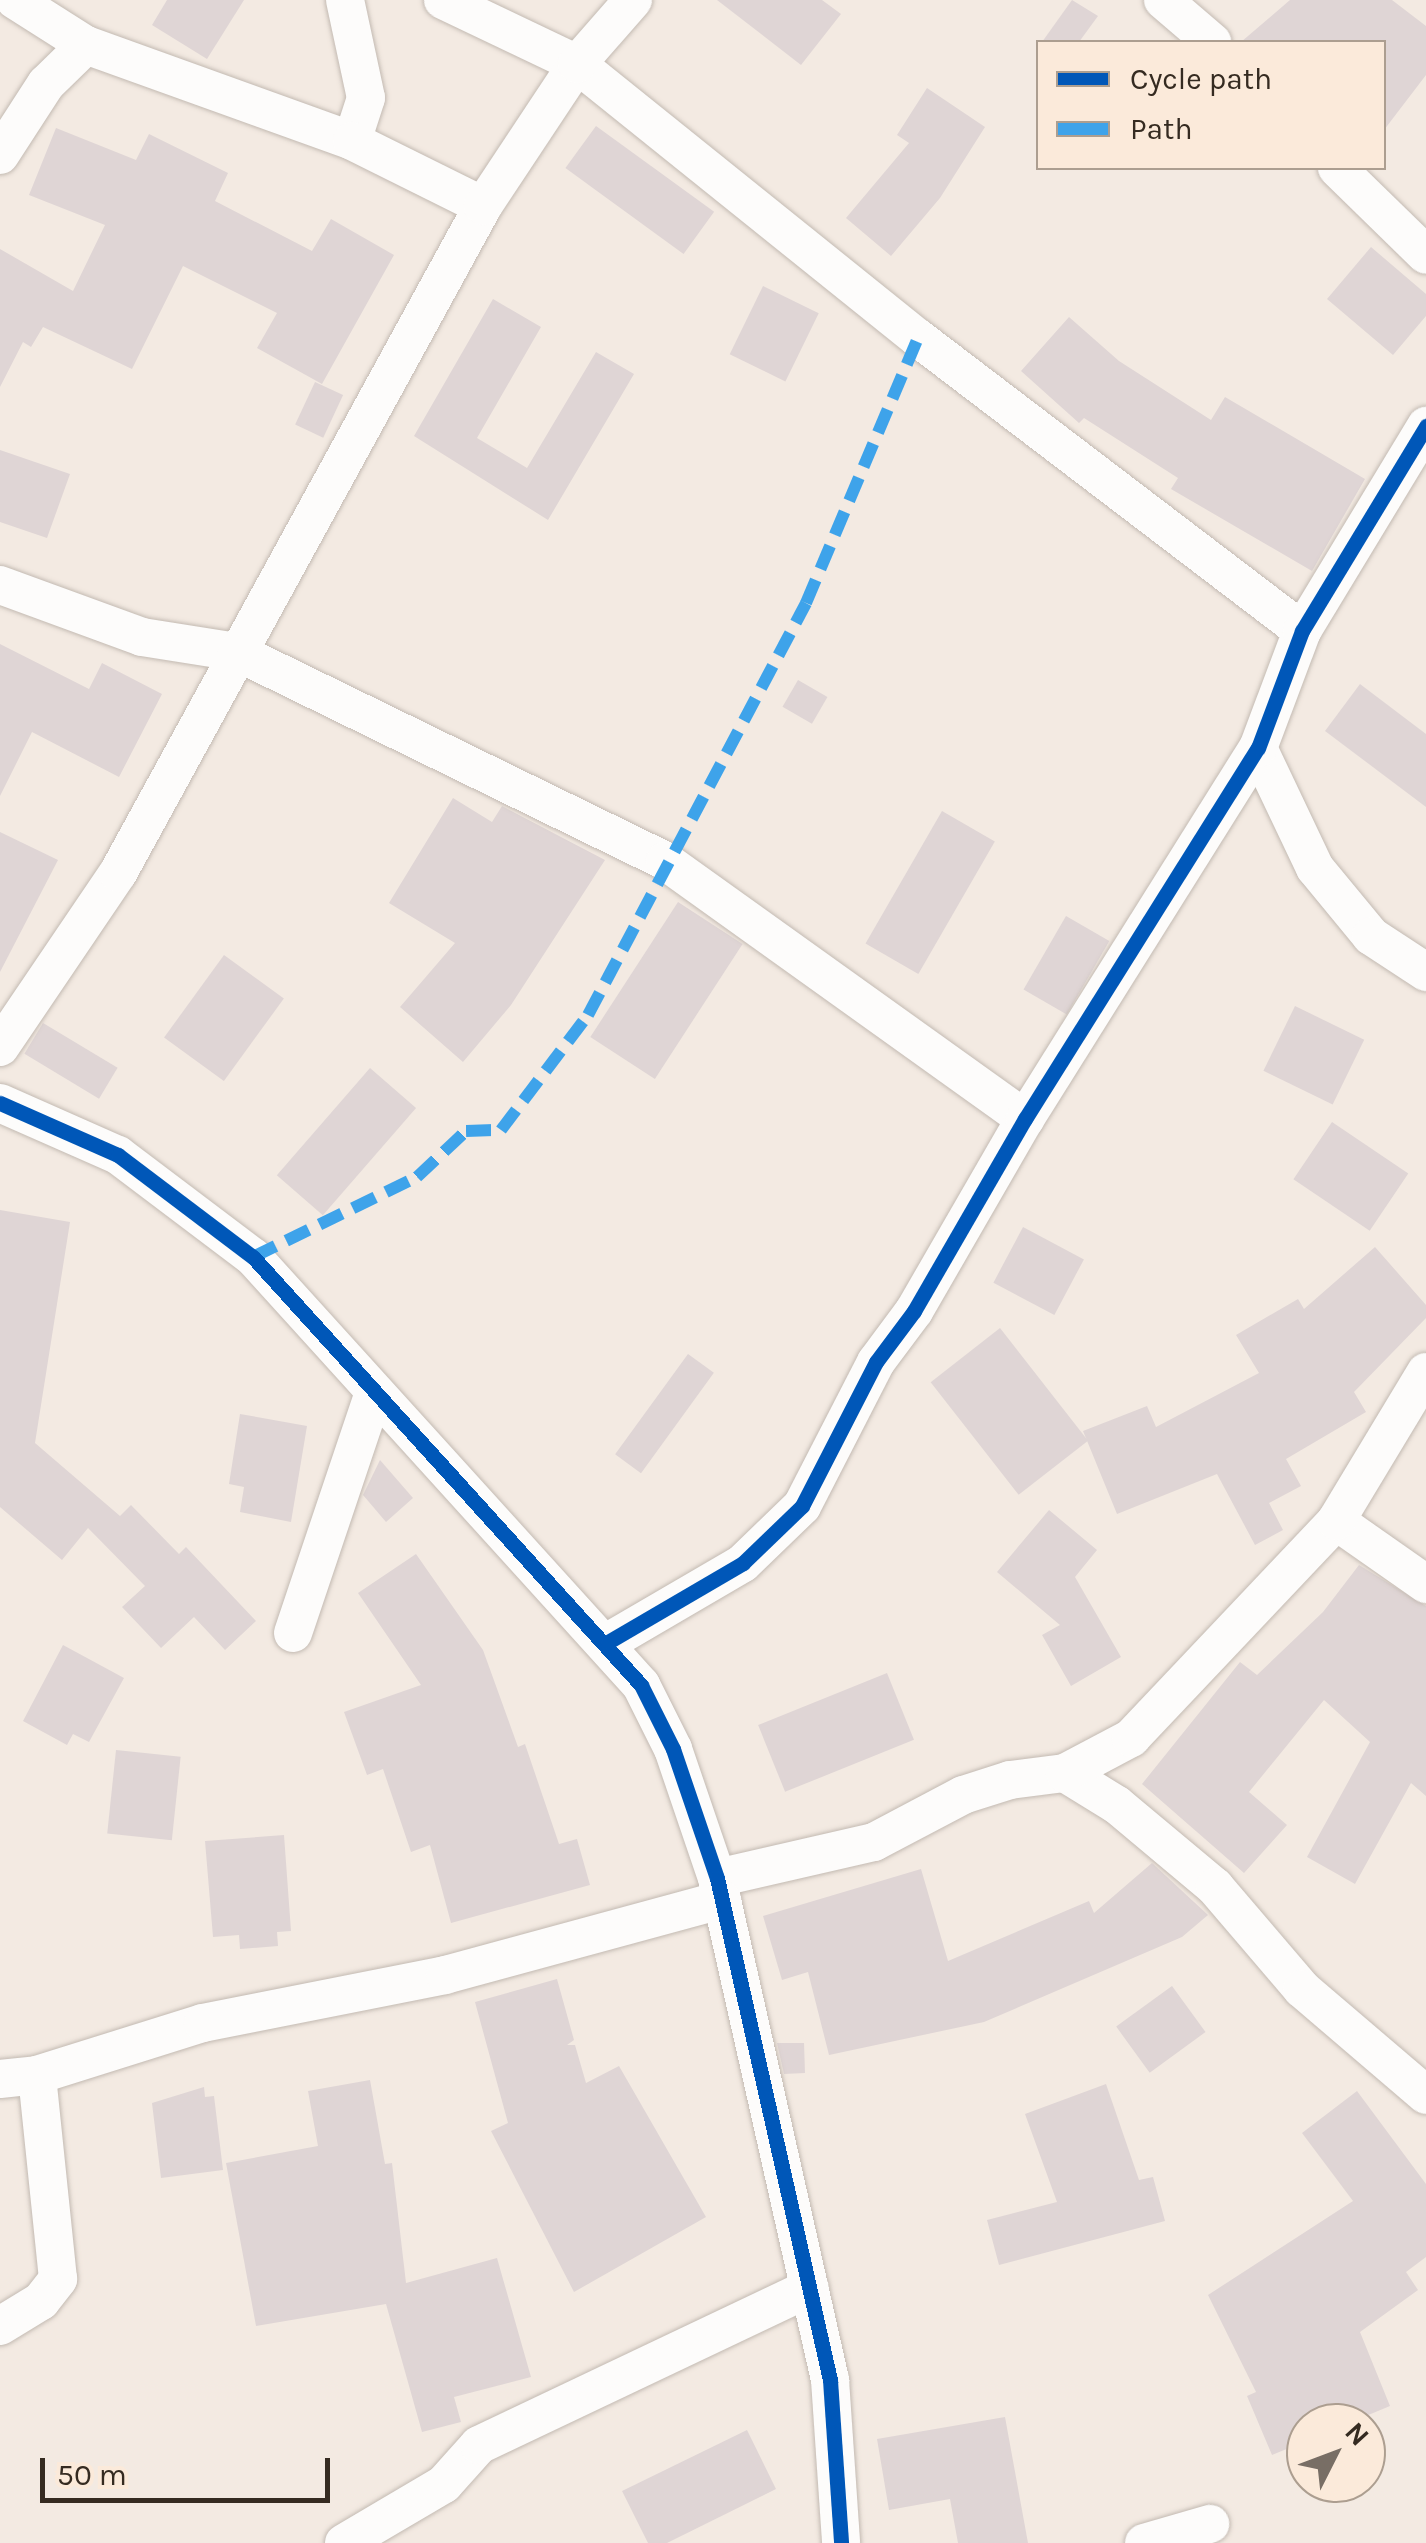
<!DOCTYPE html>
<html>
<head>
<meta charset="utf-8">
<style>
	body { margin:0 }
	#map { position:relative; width:1426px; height:2543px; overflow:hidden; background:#f3eae2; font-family:Karla,sans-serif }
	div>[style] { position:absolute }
	.building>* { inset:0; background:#dfd5d5; transform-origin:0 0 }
	.roads { filter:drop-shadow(0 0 2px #c3bab2) drop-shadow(0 0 2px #c3bab2) }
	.minor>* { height:38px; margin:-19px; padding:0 19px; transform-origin:19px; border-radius:19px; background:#fdfcfb }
	.quiet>* { height:12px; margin-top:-6px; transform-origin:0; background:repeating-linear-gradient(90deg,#3ea3ea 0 25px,transparent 0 37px) }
	.cycleway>* { height:15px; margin:-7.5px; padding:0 7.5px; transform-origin:7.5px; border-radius:7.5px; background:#0057b8 }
	span { translate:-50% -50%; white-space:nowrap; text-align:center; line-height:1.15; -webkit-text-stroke:8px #fbeada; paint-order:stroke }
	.legend { position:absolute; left:1036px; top:40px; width:350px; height:130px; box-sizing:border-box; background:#fbeada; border:2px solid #ac9e90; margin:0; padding:12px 18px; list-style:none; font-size:30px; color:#352b21 }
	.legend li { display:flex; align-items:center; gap:20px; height:50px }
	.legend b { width:50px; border:2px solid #ac9e90 }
	.north { position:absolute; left:1286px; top:2403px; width:100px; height:100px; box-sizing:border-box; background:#fbeada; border:2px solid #ac9e90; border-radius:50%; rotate:48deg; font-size:28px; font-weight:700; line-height:40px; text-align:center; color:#352b21 }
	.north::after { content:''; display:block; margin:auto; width:35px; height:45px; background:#786e65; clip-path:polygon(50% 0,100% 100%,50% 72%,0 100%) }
	.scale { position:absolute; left:40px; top:2458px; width:290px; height:45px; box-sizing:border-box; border:5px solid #352b21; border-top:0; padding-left:12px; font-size:30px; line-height:35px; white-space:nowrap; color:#352b21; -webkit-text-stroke:8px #fbeada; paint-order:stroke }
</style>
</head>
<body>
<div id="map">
	<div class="building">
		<div style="clip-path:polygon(167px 0,244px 0,207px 59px,152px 25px)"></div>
		<div style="clip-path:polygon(717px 0,822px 0,841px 14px,801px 65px)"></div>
		<div style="clip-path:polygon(1072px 0,1098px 16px,1079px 42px,1042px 42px)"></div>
		<div style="clip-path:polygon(1290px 0,1392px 0,1426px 26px,1426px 75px,1384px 130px,1384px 42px,1241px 42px)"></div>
		<div style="clip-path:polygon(927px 88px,985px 127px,940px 198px,891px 256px,846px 218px,909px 143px,897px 135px)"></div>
		<div style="left:596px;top:126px;width:146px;height:52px;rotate:36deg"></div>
		<div style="clip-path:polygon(56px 128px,136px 160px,149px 134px,228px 173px,215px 201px,312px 251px,331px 219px,394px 255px,322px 384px,257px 348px,277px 313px,183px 266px,132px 369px,43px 327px,31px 347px,23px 342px,0 387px,0 249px,73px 291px,105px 225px,29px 195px)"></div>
		<div style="clip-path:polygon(1371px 247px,1426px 294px,1426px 316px,1393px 355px,1327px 299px)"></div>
		<div style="left:763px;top:286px;width:62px;height:76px;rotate:26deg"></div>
		<div style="clip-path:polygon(493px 299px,541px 327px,477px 438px,527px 468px,596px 352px,634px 374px,548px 520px,414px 436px)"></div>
		<div style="clip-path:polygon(1069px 317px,1119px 361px,1211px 420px,1225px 397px,1365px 479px,1312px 571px,1171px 489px,1178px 478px,1084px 418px,1079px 423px,1021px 371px)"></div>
		<div style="left:315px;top:382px;width:31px;height:47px;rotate:25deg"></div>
		<div style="clip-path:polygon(0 450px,70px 474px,47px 538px,0 522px)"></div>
		<div style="clip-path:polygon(0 644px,89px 689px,102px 663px,162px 694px,119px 777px,32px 732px,0 796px)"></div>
		<div style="left:798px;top:680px;width:34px;height:31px;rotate:30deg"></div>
		<div style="clip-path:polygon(1360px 684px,1426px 734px,1426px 807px,1325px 731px)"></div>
		<div style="clip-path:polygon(453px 798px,492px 822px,502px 806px,605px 860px,511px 1005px,463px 1062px,400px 1007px,455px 943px,389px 903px)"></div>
		<div style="left:942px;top:811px;width:61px;height:153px;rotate:30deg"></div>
		<div style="clip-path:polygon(0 832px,58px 860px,0 972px)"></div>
		<div style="left:678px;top:902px;width:77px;height:161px;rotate:33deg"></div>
		<div style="left:1066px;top:916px;width:50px;height:85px;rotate:30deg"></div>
		<div style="left:224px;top:955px;width:74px;height:102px;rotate:36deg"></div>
		<div style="left:1295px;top:1006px;width:77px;height:72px;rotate:26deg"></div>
		<div style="left:43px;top:1023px;width:87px;height:36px;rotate:31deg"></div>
		<div style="left:370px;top:1068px;width:61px;height:142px;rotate:41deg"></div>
		<div style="left:1332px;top:1122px;width:92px;height:69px;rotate:34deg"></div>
		<div style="clip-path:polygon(0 1210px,70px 1222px,35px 1443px,120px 1516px,131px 1505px,179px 1554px,186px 1547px,256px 1621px,225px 1650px,194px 1617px,161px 1648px,122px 1607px,145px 1586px,88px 1528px,62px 1560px,0 1507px)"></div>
		<div style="left:1023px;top:1227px;width:69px;height:63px;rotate:28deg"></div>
		<div style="clip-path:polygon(1375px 1247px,1426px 1305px,1426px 1318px,1354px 1392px,1366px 1412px,1286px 1459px,1301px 1486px,1269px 1503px,1283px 1530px,1255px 1545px,1217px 1474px,1117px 1514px,1083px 1431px,1147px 1406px,1156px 1427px,1259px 1373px,1236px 1335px,1298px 1299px,1304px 1309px)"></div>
		<div style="left:1000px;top:1328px;width:143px;height:88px;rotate:52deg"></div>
		<div style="left:688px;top:1354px;width:32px;height:124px;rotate:36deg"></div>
		<div style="clip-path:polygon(240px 1414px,307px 1426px,291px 1522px,240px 1512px,244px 1487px,229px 1484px)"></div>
		<div style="clip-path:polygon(380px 1460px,413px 1498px,386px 1522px,363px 1495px)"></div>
		<div style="clip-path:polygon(1049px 1510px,1097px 1550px,1075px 1577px,1121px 1657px,1071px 1686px,1042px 1635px,1060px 1625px,997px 1572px)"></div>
		<div style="clip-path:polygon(416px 1554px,483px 1650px,518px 1747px,525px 1744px,559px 1844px,577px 1839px,590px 1885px,451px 1923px,430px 1845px,411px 1852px,383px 1769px,367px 1775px,344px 1712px,421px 1685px,358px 1593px)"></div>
		<div style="clip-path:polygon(1359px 1565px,1426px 1606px,1426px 1796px,1411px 1783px,1355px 1884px,1307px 1857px,1370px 1742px,1324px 1700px,1249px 1792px,1287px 1825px,1244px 1873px,1142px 1784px,1240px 1662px,1257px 1675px,1323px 1612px)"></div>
		<div style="clip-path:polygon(63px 1645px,124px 1678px,89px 1742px,73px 1734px,67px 1745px,23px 1721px)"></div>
		<div style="left:887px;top:1673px;width:72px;height:139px;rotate:68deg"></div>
		<div style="left:116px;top:1750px;width:65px;height:84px;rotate:6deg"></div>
		<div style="clip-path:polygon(284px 1835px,291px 1931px,277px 1932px,278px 1946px,240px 1949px,239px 1935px,213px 1937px,205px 1841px)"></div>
		<div style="clip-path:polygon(1152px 1863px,1208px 1915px,1182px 1937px,984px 2022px,829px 2055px,808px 1972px,782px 1980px,763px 1916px,921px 1869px,948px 1961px,1089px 1901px,1094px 1913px)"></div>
		<div style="clip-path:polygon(557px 1979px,574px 2040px,567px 2045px,575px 2045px,586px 2083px,619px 2066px,706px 2217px,574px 2292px,491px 2131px,508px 2123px,475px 2002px)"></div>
		<div style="left:1172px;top:1986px;width:57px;height:69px;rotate:54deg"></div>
		<div style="clip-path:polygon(777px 2043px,804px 2043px,805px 2073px,784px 2074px)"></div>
		<div style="clip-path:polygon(370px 2080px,385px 2164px,392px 2163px,406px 2283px,497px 2258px,531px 2377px,454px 2397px,461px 2422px,422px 2432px,386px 2304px,256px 2326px,226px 2163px,318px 2146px,308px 2091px)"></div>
		<div style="clip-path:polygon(1106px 2084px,1139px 2180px,1153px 2177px,1165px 2221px,999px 2265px,987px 2220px,1057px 2202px,1025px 2114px)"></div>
		<div style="clip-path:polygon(204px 2087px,205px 2097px,214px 2096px,223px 2170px,161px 2178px,152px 2103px)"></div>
		<div style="clip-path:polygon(1357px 2091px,1426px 2184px,1426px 2257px,1406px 2272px,1418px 2290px,1360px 2332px,1390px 2406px,1349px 2423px,1306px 2423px,1306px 2441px,1272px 2455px,1247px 2396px,1256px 2392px,1208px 2295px,1353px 2201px,1302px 2133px)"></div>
		<div style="clip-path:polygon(1005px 2417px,1028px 2543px,958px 2543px,950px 2499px,889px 2510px,877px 2439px)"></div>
		<div style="clip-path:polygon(747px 2430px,776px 2489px,667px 2543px,648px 2543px,622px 2491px)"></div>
	</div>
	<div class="roads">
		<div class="minor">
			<div style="left:15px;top:0;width:84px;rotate:32.4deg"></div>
			<div style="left:345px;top:0;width:100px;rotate:77.9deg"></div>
			<div style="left:366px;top:98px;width:45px;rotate:108deg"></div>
			<div style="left:443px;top:0;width:148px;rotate:25.5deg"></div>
			<div style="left:577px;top:64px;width:437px;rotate:38.8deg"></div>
			<div style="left:918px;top:338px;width:483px;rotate:37.3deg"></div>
			<div style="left:1163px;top:0;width:65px;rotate:40.6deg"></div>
			<div style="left:0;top:155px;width:85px;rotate:-57.1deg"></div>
			<div style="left:46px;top:84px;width:56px;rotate:-44.3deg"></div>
			<div style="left:86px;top:45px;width:283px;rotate:19.8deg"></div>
			<div style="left:352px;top:141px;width:146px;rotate:26.4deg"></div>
			<div style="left:1337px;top:168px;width:124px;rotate:44.3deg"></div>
			<div style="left:0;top:585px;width:151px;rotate:20.1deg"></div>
			<div style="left:142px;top:637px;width:96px;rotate:9deg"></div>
			<div style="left:237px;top:652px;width:476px;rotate:26deg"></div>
			<div style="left:665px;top:861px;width:443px;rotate:35.6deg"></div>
			<div style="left:1258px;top:748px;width:133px;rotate:64.6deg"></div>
			<div style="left:1315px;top:868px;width:88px;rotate:50.5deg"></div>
			<div style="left:1371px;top:936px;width:66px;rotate:33.2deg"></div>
			<div style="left:0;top:1047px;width:210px;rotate:-55.9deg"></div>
			<div style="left:118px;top:873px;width:760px;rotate:-61.31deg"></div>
			<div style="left:483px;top:206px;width:170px;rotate:-56.5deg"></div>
			<div style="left:577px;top:64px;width:85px;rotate:-48.8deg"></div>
			<div style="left:0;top:1103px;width:129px;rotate:23.8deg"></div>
			<div style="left:118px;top:1155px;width:169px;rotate:37.1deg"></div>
			<div style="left:253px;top:1257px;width:578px;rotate:47.81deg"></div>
			<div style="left:641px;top:1685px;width:72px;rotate:63.4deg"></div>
			<div style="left:673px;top:1749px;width:136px;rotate:71.2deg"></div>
			<div style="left:717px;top:1878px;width:515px;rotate:77.31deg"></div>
			<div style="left:830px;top:2380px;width:163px;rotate:86.1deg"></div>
			<div style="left:1336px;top:1521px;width:110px;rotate:35deg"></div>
			<div style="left:293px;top:1633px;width:253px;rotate:-71.4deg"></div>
			<div style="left:608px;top:1642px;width:156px;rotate:-30.3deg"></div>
			<div style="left:743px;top:1563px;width:82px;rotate:-44deg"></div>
			<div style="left:802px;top:1506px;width:162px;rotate:-62.8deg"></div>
			<div style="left:876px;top:1362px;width:64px;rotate:-53.3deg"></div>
			<div style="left:914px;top:1311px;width:222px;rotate:-60deg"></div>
			<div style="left:1025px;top:1119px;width:438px;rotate:-57.9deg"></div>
			<div style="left:1258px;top:748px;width:125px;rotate:-69.4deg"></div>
			<div style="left:1302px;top:631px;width:240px;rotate:-58.8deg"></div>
			<div style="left:1065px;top:1773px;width:61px;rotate:31.6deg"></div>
			<div style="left:1117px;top:1805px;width:128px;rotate:39.9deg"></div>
			<div style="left:1215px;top:1887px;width:134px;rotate:49.5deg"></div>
			<div style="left:1302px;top:1989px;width:163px;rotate:40.5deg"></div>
			<div style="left:717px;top:1878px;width:161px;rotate:-12.9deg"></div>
			<div style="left:874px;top:1842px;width:101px;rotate:-27.8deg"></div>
			<div style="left:963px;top:1795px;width:49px;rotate:-17.7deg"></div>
			<div style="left:1010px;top:1780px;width:55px;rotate:-7.3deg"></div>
			<div style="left:1065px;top:1773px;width:75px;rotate:-27.9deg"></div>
			<div style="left:1131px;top:1738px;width:299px;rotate:-46.6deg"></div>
			<div style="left:1336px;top:1521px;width:174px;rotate:-58.9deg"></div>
			<div style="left:0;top:2079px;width:37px;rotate:-6deg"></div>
			<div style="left:37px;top:2075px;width:174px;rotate:-17.4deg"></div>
			<div style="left:203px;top:2023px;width:247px;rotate:-11.2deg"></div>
			<div style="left:445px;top:1975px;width:287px;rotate:-15.2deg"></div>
			<div style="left:0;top:2326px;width:48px;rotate:-31.4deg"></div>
			<div style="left:41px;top:2301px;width:28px;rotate:-52deg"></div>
			<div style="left:58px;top:2279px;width:205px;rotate:-95.9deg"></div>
			<div style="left:344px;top:2543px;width:116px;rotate:-30.5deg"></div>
			<div style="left:444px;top:2484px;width:52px;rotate:-48.1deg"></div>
			<div style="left:479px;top:2445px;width:366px;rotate:-25.4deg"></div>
			<div style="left:1144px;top:2543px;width:69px;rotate:-16.1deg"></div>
		</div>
	</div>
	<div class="quiet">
		<div style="left:253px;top:1257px;width:182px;rotate:-26deg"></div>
		<div style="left:417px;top:1177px;width:67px;rotate:-43.2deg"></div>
		<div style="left:466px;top:1131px;width:35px;rotate:-2deg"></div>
		<div style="left:501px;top:1130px;width:144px;rotate:-52.9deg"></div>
		<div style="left:588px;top:1015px;width:466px;rotate:-62.1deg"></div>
		<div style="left:806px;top:603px;width:288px;rotate:-67.1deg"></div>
	</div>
	<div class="cycleway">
		<div style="left:0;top:1103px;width:129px;rotate:23.8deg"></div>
		<div style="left:118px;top:1155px;width:169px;rotate:37.1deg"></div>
		<div style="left:253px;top:1257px;width:578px;rotate:47.81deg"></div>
		<div style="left:641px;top:1685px;width:72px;rotate:63.4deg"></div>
		<div style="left:673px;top:1749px;width:136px;rotate:71.2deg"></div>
		<div style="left:717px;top:1878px;width:515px;rotate:77.31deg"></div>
		<div style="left:830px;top:2380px;width:163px;rotate:86.1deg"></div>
		<div style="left:608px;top:1642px;width:156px;rotate:-30.3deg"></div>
		<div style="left:743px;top:1563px;width:82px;rotate:-44deg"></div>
		<div style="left:802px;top:1506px;width:162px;rotate:-62.8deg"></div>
		<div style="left:876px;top:1362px;width:64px;rotate:-53.3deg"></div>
		<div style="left:914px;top:1311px;width:222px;rotate:-60deg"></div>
		<div style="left:1025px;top:1119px;width:438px;rotate:-57.9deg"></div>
		<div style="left:1258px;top:748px;width:125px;rotate:-69.4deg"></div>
		<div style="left:1302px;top:631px;width:240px;rotate:-58.8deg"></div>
	</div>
	<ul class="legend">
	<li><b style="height:12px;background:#0057b8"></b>Cycle path</li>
	<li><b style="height:12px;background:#3ea3ea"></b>Path</li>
	</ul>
	<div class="north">N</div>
	<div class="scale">50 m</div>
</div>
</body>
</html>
